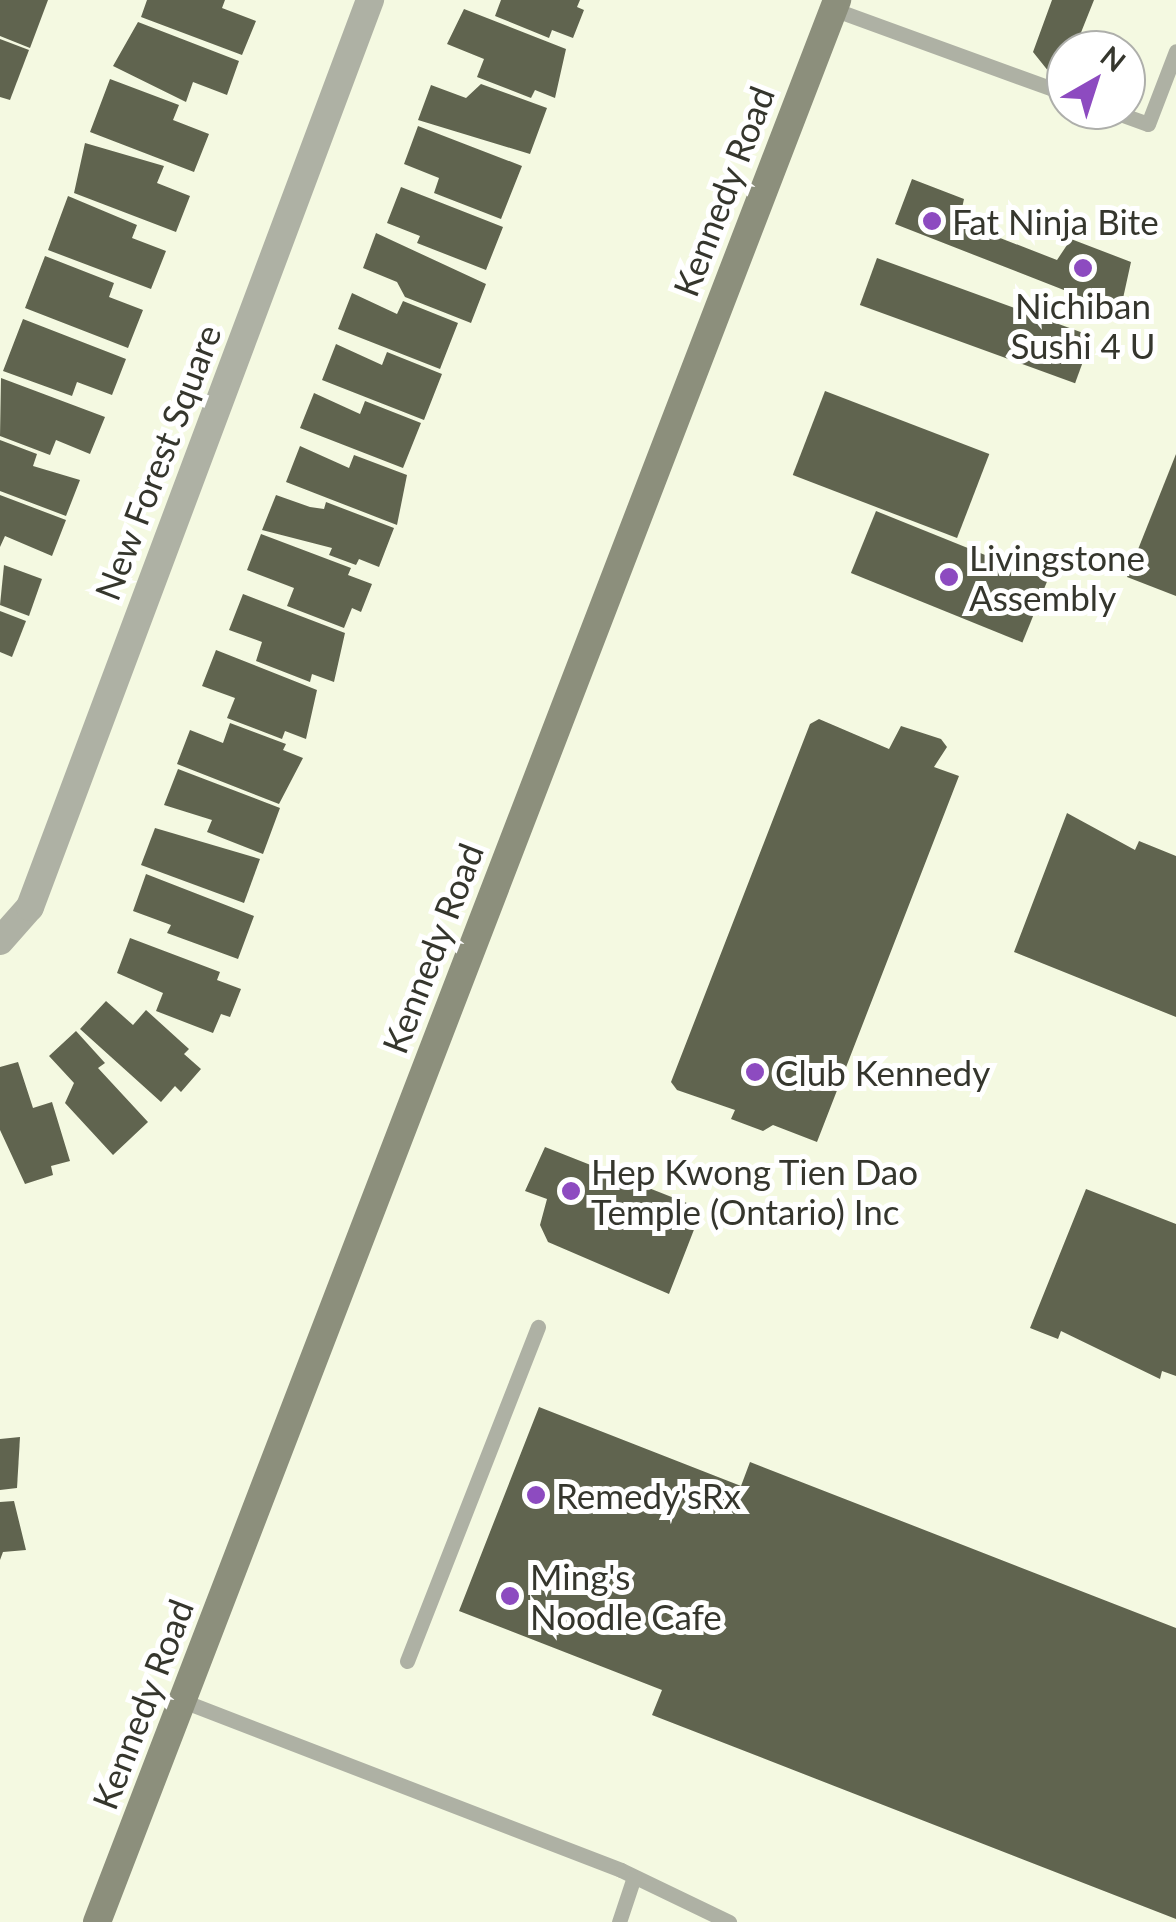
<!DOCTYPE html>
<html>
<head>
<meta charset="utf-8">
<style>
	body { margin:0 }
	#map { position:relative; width:1176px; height:1922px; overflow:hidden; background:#f4f9e1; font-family:Lato,sans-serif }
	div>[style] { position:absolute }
	.building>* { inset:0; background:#60644f; transform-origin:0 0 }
	.service>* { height:15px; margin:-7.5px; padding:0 7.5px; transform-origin:7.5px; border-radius:7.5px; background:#aeb1a4 }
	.minor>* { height:28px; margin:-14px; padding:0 14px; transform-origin:14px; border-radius:14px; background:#aeb1a4 }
	.secondary>* { height:28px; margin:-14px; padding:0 14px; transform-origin:14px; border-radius:14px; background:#8c8f7c }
	.dots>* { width:28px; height:28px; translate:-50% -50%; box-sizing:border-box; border:5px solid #fff; border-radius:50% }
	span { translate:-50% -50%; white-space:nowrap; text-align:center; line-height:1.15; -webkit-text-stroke:10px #fff; paint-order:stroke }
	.street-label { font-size:35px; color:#35362d }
	.poi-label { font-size:35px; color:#35362d }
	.left { translate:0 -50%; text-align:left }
	.north { position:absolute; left:1046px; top:30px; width:100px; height:100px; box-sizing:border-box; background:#fff; border:2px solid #aeafab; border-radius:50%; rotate:39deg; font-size:28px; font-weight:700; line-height:40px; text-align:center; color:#35362d }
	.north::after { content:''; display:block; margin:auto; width:35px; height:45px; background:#8d4bc0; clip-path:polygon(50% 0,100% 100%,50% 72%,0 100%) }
</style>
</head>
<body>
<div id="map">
	<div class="building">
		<div style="clip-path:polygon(0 0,48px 0,30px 48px,0 36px)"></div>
		<div style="clip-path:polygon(147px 0,225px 0,222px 8px,256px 21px,242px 55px,141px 17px)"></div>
		<div style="clip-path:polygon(501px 0,580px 0,577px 7px,584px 10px,573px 38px,552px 30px,549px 38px,495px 16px)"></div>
		<div style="clip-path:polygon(1052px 0,1094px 0,1074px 50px,1066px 50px,1066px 67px,1049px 72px,1033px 52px)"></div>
		<div style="clip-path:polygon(464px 9px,566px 49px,555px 98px,535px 90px,531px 98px,477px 77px,484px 59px,447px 44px)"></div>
		<div style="clip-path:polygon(138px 22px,239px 61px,227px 95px,193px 82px,186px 102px,113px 66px)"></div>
		<div style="clip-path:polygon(0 39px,29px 50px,10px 100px,0 97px)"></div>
		<div style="clip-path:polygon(110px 79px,179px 105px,173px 120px,209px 134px,194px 172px,90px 132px)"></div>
		<div style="clip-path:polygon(481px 84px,547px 108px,530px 154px,418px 120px,431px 85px,466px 98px)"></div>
		<div style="clip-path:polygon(418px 126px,522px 166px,501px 219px,434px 193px,439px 178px,404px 164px)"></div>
		<div style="clip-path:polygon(85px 143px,164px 166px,157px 183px,190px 196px,176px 232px,74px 193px)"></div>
		<div style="clip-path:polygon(912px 179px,964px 199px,959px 222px,1057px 260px,1071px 239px,1131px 262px,1120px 312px,895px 224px)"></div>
		<div style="clip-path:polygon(401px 187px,503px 227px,486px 270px,417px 243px,420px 236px,387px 223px)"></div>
		<div style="clip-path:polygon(68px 196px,137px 225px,132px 238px,166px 251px,151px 289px,48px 250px)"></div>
		<div style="clip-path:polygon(376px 233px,486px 284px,471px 323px,405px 297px,397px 282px,363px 268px)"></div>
		<div style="clip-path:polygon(45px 256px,114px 283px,109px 297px,143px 310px,128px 348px,25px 308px)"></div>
		<div style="left:877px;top:258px;width:229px;height:50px;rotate:20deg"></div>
		<div style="clip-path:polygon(352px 293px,397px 314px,403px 301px,458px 323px,440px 369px,338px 329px)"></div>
		<div style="clip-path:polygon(23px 319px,126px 359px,112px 395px,77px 382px,72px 396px,3px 371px)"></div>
		<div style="clip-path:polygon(336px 344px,382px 365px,387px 352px,442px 374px,424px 420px,322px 380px)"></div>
		<div style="clip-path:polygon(1px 378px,105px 417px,90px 454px,56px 440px,50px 455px,0 436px)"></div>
		<div style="left:825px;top:391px;width:176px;height:90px;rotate:21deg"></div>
		<div style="clip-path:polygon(314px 393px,360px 414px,365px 401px,421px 423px,403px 468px,300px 428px)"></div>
		<div style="clip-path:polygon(0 440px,37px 454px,33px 466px,80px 480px,66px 516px,0 491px)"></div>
		<div style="clip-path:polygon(300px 446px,349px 468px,354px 455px,407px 475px,397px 525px,286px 482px)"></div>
		<div style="clip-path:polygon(1176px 454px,1176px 596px,1127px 577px)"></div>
		<div style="clip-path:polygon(0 495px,66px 520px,52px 556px,5px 536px,0 547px)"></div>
		<div style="clip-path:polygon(276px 495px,310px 507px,324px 509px,326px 502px,394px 528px,379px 567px,359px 559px,356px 565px,329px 555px,332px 548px,262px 530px)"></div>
		<div style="left:876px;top:511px;width:185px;height:67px;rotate:22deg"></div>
		<div style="clip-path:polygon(261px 534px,351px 568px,348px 575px,372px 584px,361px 612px,352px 608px,344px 628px,287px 606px,294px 588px,247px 570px)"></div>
		<div style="clip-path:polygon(4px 565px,42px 579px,29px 616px,0 605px)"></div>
		<div style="clip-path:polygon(243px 594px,345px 633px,334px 682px,312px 674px,310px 682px,256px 661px,262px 642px,229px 630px)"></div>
		<div style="clip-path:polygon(0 611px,26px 621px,12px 657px,0 652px)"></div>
		<div style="clip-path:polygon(216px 650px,317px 690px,306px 739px,285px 731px,282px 739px,227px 718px,235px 698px,202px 686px)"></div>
		<div style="clip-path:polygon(819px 719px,889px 749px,901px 726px,941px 739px,947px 747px,934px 767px,959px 776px,817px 1142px,773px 1125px,763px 1131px,731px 1119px,735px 1110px,677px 1090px,671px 1082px,810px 724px)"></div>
		<div style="clip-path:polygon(230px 723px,286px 744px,283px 750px,303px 758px,279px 804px,177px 764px,190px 730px,223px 743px)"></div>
		<div style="clip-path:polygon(178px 769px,280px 808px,263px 854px,207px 832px,212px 820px,164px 805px)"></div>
		<div style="clip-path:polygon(1067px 813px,1135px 850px,1139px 841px,1176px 856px,1176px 1017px,1014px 952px)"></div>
		<div style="clip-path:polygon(155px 828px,260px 859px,244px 903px,141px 865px)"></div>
		<div style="clip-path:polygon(146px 874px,254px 916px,238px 959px,167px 933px,171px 925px,133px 911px)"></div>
		<div style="clip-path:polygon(130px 938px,220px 972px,217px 980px,241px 989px,230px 1017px,221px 1014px,213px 1033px,156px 1011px,163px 993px,117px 973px)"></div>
		<div style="clip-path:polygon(106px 1001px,133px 1025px,146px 1010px,189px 1049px,184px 1054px,201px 1069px,181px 1092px,175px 1086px,161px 1102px,80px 1029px)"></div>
		<div style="clip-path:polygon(76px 1031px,105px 1063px,98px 1068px,148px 1122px,113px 1155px,65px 1103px,74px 1083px,49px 1056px)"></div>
		<div style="clip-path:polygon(18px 1062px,33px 1108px,52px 1102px,70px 1161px,51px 1166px,53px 1175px,25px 1184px,0 1130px,0 1067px)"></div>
		<div style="clip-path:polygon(545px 1147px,702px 1209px,669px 1294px,548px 1242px,540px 1225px,547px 1199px,525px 1191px)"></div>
		<div style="clip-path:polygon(1086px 1189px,1176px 1224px,1176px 1376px,1162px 1371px,1160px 1379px,1061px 1331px,1058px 1339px,1030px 1328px)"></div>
		<div style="clip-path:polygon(539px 1407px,741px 1486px,750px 1462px,1176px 1628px,1176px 1919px,652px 1715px,662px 1690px,459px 1611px)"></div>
		<div style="clip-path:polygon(20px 1437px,17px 1488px,0 1490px,0 1439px)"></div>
		<div style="clip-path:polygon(14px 1501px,26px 1550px,3px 1552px,0 1560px,0 1502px)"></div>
	</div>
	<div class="service">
		<div style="left:833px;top:9px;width:248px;rotate:20deg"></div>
		<div style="left:1109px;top:110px;width:41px;rotate:19.7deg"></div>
		<div style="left:1148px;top:124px;width:78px;rotate:-69deg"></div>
		<div style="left:407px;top:1661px;width:359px;rotate:-68.6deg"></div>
		<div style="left:183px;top:1701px;width:469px;rotate:21.1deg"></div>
		<div style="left:621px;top:1870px;width:120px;rotate:25.7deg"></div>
		<div style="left:619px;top:1922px;width:47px;rotate:-71.6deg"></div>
	</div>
	<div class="minor">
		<div style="left:0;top:941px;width:45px;rotate:-48.6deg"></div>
		<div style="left:30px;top:907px;width:969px;rotate:-69.45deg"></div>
	</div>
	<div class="secondary">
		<div style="left:97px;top:1922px;width:2060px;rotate:-68.94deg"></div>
	</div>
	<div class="dots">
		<div style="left:932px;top:221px;background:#8d4bc0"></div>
		<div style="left:1083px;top:268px;background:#8d4bc0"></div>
		<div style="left:949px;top:577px;background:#8d4bc0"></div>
		<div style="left:755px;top:1072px;background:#8d4bc0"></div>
		<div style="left:571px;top:1191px;background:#8d4bc0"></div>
		<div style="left:536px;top:1495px;background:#8d4bc0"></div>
		<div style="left:510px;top:1596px;background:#8d4bc0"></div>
	</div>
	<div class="street-label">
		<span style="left:723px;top:191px;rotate:-69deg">Kennedy Road</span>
		<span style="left:157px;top:462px;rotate:-69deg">New Forest Square</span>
		<span style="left:432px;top:948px;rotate:-69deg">Kennedy Road</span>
		<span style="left:142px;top:1704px;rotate:-69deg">Kennedy Road</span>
	</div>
	<div class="poi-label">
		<span class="left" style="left:952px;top:221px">Fat Ninja Bite</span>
		<span style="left:1083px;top:325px">Nichiban<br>Sushi 4 U</span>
		<span class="left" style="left:969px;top:577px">Livingstone<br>Assembly</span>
		<span class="left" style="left:775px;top:1072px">Club Kennedy</span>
		<span class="left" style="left:591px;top:1191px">Hep Kwong Tien Dao<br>Temple (Ontario) Inc</span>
		<span class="left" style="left:556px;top:1495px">Remedy'sRx</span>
		<span class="left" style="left:530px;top:1596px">Ming's<br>Noodle Cafe</span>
	</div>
	<div class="north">N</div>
</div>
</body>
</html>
